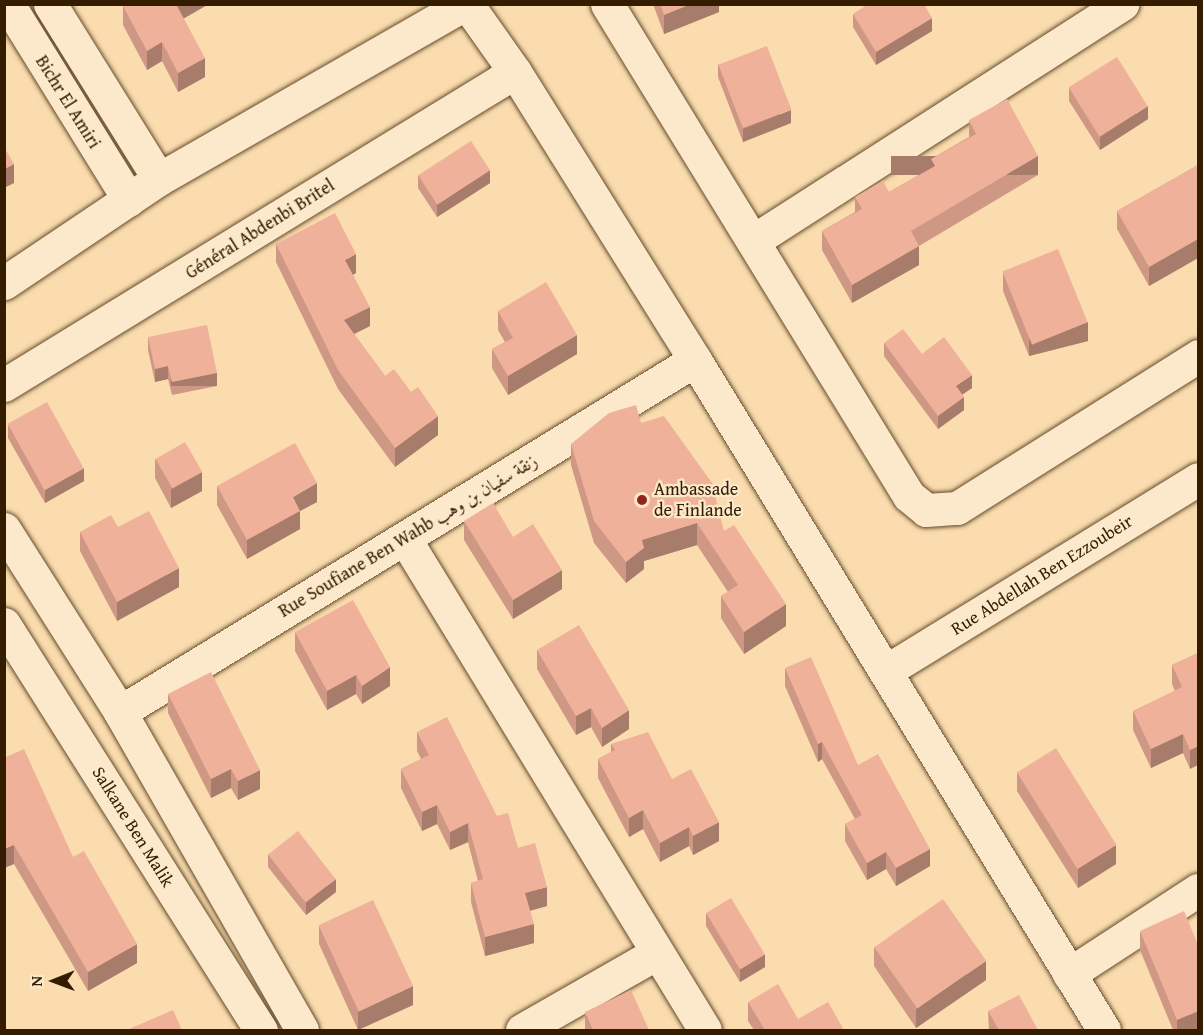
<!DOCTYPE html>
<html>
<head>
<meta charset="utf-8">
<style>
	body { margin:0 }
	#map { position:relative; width:1203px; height:1035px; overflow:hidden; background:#fadcae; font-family:"Gentium Book Plus",Amiri,serif }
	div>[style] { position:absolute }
	.roads { filter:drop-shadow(0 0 2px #654c2c) drop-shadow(0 0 2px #654c2c) }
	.minor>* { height:33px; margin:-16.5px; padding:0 16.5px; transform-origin:16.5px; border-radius:16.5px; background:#fce8ca }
	.wall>* { inset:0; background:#ce9884 }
	.shaded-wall>* { inset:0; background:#a77c6b; transform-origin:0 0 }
	.building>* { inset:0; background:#efb199; transform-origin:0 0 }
	.dots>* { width:16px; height:16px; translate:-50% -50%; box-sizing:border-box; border:3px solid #fce8ca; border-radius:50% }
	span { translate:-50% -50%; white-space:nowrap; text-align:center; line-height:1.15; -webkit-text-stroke:4.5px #fce8ca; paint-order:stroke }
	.street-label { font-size:18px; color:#331c00 }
	.poi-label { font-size:18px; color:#331c00 }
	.left { translate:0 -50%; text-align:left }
	.frame { position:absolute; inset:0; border:6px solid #331c00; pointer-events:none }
	.north { position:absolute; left:24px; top:951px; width:60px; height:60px; -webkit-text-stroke:4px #fce8ca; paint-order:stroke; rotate:269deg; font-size:16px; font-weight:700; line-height:24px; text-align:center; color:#331c00 }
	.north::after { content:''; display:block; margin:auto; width:21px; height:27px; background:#331c00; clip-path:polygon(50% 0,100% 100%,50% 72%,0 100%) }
</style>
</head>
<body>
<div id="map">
	<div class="roads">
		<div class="minor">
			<div style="left:8px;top:4px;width:230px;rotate:58.3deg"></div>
			<div style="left:50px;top:4px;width:206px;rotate:58.1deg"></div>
			<div style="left:467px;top:4px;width:83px;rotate:54.8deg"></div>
			<div style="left:515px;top:72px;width:340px;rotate:58deg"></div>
			<div style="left:695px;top:360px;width:785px;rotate:58.6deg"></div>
			<div style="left:607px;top:4px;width:577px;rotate:58.46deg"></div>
			<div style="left:909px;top:496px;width:22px;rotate:39deg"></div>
			<div style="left:926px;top:510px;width:31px;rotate:-4deg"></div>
			<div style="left:957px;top:508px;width:285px;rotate:-32.2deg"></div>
			<div style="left:753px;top:241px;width:439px;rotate:-32.7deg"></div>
			<div style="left:4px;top:283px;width:187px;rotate:-33.9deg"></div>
			<div style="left:159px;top:179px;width:352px;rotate:-29.8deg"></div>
			<div style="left:4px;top:385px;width:599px;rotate:-31.49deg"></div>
			<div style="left:4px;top:529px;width:217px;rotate:57.6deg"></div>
			<div style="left:120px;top:712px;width:366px;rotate:60.2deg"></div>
			<div style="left:405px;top:539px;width:575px;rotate:58.58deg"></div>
			<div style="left:4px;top:624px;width:481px;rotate:57.7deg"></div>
			<div style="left:886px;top:671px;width:366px;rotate:-31.6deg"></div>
			<div style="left:120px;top:712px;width:674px;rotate:-31.47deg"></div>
			<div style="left:1069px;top:974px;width:154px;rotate:-33.1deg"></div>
			<div style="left:522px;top:1030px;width:153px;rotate:-29.7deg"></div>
		</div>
	</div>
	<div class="wall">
		<div style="clip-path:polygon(653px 4px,719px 4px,719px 12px,664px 34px)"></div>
		<div style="clip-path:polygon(123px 6px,183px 18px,205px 77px,178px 92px,162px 61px,147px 70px,123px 25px)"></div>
		<div style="clip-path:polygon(853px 14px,932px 31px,876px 65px,853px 27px)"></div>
		<div style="clip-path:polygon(718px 64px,791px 123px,743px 142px,718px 77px)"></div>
		<div style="clip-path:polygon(1069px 88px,1148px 119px,1100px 150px,1069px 101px)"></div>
		<div style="clip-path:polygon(969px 120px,1038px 175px,919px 246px,919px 265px,852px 303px,822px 250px,822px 231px,855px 212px,855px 197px,889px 192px,931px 168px,931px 159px,969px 137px)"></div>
		<div style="clip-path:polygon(1198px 165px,1198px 258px,1149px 286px,1117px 229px,1117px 211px)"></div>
		<div style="clip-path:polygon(418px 175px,490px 183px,437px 217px,418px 188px)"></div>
		<div style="clip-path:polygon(276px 244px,356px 273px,353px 275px,370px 326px,354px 334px,385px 376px,438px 435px,395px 467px,338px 389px,276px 262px)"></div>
		<div style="clip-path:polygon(1003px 272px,1088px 341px,1029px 356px,1003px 291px)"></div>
		<div style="clip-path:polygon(498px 311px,577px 354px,508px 395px,492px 368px,492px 349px,505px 342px,498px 330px)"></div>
		<div style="clip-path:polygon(148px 337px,217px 386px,172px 395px,168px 379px,155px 382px,148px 350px)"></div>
		<div style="clip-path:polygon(884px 343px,922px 354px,972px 388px,962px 394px,964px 410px,938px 429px,884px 356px)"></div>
		<div style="clip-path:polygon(641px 423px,724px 531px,786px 626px,744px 654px,721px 618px,721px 596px,728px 592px,697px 545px,644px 561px,644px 569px,626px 583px,594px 543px,571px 465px,571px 444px)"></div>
		<div style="clip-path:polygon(8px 425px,84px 481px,45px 503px,8px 438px)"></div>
		<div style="clip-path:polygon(155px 459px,202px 491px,171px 508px,155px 478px)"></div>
		<div style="clip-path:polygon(217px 486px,317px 502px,300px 511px,300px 529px,247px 559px,217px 505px)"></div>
		<div style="clip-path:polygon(464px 521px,513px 537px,562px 589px,513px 619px,464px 540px)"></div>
		<div style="clip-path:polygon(118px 527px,179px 587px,117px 621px,80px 551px,80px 532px)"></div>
		<div style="clip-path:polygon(295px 632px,390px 686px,362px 704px,356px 694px,327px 710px,295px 651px)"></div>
		<div style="clip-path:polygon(537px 650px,629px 729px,602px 747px,591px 727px,576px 735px,537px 669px)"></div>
		<div style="clip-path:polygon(1198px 653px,1190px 769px,1183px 753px,1151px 768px,1133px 730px,1133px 711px,1175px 691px,1172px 684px,1172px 665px)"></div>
		<div style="clip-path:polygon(785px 668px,858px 765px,930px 866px,896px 886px,886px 869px,867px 880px,845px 841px,845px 824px,855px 819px,822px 759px,818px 762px,785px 686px)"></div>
		<div style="clip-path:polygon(168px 694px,260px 789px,238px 800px,231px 788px,211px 798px,168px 713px)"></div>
		<div style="clip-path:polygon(417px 732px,497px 816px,518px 848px,547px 906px,530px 911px,534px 943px,485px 956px,471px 902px,471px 883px,478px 881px,468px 842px,450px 850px,437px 824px,422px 831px,401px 788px,401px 769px,421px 759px,417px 751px)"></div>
		<div style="clip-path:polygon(611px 744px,672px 779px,719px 841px,693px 855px,689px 846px,660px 862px,643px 829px,629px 837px,598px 778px,598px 759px,611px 752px)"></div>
		<div style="clip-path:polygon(4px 758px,73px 857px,137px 963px,88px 991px,14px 864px,4px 868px)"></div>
		<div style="clip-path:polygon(1017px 772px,1116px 864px,1078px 888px,1017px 791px)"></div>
		<div style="clip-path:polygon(268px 854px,336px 892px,306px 915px,268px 867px)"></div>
		<div style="clip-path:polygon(706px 913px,765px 967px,740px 982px,706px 926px)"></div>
		<div style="clip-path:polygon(319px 925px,413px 1005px,358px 1030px,319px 944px)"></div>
		<div style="clip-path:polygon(1140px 931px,1198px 1030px,1173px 1030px,1140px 950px)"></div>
		<div style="clip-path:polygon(874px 947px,986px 980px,916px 1028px,874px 966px)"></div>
		<div style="clip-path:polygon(748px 1002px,798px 1019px,844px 1030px,754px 1030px,748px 1021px)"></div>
		<div style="clip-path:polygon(988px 1011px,1038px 1030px,989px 1030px)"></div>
		<div style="clip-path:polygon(585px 1012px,649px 1030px,585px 1030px)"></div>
	</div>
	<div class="shaded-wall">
		<div style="clip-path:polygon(176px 4px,209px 4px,176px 23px)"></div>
		<div style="clip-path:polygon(691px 4px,719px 4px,719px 12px,664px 34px,664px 15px)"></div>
		<div style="clip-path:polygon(932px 18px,932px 31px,876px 65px,876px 52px)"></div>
		<div style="clip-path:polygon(162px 42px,162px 61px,147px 70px,147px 51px)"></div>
		<div style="clip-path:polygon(205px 58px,205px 77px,178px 92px,178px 73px)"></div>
		<div style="clip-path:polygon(1148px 106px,1148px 119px,1100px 150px,1100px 137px)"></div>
		<div style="clip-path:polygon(791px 110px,791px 123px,743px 142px,743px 129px)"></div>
		<div style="left:1038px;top:156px;width:19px;height:147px;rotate:90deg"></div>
		<div style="clip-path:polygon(14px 164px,14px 183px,4px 188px,4px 169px)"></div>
		<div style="clip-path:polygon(490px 170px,490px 183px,437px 217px,437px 204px)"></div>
		<div style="clip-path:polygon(1198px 239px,1198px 258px,1149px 286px,1149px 267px)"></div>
		<div style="clip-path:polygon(919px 246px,919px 265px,852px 303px,852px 285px)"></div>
		<div style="clip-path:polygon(356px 254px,356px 273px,345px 279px,345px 260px)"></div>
		<div style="clip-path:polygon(370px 307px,370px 326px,344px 339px,344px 320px)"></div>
		<div style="clip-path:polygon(1088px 322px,1088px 341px,1029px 356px,1029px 338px)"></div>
		<div style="clip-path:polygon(577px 335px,577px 354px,508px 395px,508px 376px)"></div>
		<div style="clip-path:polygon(168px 366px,168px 379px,155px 382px,155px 369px)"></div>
		<div style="left:217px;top:373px;width:13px;height:46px;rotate:90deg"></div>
		<div style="clip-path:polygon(972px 375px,972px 388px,956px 399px,956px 386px)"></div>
		<div style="clip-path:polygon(964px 397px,964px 410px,938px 429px,938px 416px)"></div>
		<div style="clip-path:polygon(438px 416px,438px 435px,395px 467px,395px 448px)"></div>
		<div style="clip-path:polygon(84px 468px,84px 481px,45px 503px,45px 490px)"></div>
		<div style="clip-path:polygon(202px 472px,202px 491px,171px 508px,171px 489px)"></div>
		<div style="clip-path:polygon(317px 483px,317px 502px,300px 511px,300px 529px,247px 559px,247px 540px,293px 497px)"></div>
		<div style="clip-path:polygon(697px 523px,697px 545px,644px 561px,644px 569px,626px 583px,626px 562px,642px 540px)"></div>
		<div style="clip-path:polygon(179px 568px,179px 587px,117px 621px,117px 602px)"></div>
		<div style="clip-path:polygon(562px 570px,562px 589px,513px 619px,513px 600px)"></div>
		<div style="clip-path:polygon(786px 604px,786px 626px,744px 654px,744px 632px)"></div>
		<div style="clip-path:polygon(390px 667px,390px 686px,362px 704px,362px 686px)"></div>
		<div style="clip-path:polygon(356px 675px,356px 694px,327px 710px,327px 691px)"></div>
		<div style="clip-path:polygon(591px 708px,591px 727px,576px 735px,576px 716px)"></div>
		<div style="clip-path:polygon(629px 710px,629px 729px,602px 747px,602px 728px)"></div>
		<div style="clip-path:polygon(1183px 734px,1183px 753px,1151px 768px,1151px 749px)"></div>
		<div style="clip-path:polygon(822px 742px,822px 759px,818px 762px,818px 744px)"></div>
		<div style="clip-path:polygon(1198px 746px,1198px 765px,1190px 769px,1190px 750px)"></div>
		<div style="clip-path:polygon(231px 769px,231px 788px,211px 798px,211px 779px)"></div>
		<div style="clip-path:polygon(260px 770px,260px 789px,238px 800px,238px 781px)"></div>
		<div style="clip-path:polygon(437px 805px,437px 824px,422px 831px,422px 812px)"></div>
		<div style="clip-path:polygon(643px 810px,643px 829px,629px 837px,629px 818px)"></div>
		<div style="clip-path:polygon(719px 822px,719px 841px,693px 855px,693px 836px)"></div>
		<div style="clip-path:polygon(468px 823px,468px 842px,450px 850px,450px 832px)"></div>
		<div style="clip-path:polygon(689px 827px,689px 846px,660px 862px,660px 843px)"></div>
		<div style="clip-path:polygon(14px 845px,14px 864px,4px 868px,4px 849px)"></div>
		<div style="clip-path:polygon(1116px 845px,1116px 864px,1078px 888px,1078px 869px)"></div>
		<div style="clip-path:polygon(930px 849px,930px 866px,896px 886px,896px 868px)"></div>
		<div style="clip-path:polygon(886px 852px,886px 869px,867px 880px,867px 863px)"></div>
		<div style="clip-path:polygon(336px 879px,336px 892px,306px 915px,306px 902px)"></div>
		<div style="clip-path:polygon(547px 887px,547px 906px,525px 912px,525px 893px)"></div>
		<div style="clip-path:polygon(534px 924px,534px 943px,485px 956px,485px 937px)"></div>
		<div style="clip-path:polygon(137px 944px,137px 963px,88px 991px,88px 972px)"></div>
		<div style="clip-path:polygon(765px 954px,765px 967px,740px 982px,740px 969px)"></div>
		<div style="clip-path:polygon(986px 961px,986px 980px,916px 1028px,916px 1009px)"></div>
		<div style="clip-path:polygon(413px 986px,413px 1005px,358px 1030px,358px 1012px)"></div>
		<div style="clip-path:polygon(1198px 1011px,1198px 1030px,1177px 1030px,1177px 1020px)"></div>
	</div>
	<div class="building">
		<div style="clip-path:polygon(126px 4px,176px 4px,205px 58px,178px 73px,162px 42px,147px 51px,123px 6px)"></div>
		<div style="clip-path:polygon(660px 4px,691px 4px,664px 15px)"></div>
		<div style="clip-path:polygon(868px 4px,924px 4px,932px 18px,876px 52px,853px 14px)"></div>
		<div style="left:767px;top:46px;width:68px;height:52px;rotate:69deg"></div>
		<div style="left:1117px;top:57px;width:58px;height:57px;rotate:58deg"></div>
		<div style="clip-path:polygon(1007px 99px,1038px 156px,911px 231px,919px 246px,852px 285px,822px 231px,862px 209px,855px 197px,883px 181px,889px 192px,935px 166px,931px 159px,976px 134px,969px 120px)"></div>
		<div style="left:471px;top:141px;width:35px;height:63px;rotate:57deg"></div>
		<div style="clip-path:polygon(4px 147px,14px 164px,4px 169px)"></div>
		<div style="clip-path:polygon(1198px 165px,1198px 239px,1149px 267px,1117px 211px)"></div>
		<div style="clip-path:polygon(335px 213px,356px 254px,345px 260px,370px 307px,344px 320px,385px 376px,394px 369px,411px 392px,418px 387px,438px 416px,395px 448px,338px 370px,276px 244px)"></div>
		<div style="left:1058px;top:249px;width:79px;height:60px;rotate:68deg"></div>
		<div style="clip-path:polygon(546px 282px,577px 335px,508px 376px,492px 349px,513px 338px,498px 311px)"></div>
		<div style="clip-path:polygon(207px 325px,217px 373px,172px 382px,168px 366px,155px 369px,148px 337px)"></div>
		<div style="clip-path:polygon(903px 329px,922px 354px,944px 337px,972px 375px,956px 386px,964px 397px,938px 416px,884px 343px)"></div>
		<div style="left:47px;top:402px;width:76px;height:45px;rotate:61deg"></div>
		<div style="clip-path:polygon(636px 405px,641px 423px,664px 416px,712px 483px,724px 531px,734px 525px,786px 604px,744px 632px,721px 596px,738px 585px,697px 523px,642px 540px,644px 548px,626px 562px,594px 521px,571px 444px,609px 413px)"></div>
		<div style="left:185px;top:442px;width:34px;height:34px;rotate:60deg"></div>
		<div style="clip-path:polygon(295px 443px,317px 483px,293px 497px,300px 511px,247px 540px,217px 486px)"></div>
		<div style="clip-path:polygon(493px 503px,513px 537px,533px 524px,562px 570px,513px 600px,464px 521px)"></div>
		<div style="clip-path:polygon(149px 511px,179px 568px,117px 602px,80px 532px,111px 515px,118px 527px)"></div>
		<div style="clip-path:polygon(353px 600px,390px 667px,362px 686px,356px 675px,327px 691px,295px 632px)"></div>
		<div style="clip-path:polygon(579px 625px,629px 710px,602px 728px,591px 708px,576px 716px,537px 650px)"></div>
		<div style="clip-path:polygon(1198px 653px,1198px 746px,1190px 750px,1183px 734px,1151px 749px,1133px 711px,1182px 687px,1172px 665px)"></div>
		<div style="clip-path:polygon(811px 657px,858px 765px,878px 754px,930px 849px,896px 868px,886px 852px,867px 863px,845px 824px,862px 815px,822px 742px,818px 744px,785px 668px)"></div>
		<div style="clip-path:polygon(211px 672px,260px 770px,238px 781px,231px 769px,211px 779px,168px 694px)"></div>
		<div style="clip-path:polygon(447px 717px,497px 816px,508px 813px,518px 848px,535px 843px,547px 887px,525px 893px,534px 924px,485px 937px,471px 883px,483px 879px,468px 823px,450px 832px,437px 805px,422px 812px,401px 769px,429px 755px,417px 732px)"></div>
		<div style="clip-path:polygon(648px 732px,672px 779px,691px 769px,719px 822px,693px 836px,689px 827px,660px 843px,643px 810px,629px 818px,598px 759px,615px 750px,611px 744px)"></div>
		<div style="left:1056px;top:748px;width:114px;height:46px;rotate:58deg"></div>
		<div style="clip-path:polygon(24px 749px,73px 857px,84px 851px,137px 944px,88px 972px,14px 845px,4px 849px,4px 758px)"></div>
		<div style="left:298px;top:831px;width:61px;height:38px;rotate:52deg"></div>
		<div style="left:731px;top:898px;width:66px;height:29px;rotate:59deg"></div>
		<div style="left:943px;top:899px;width:75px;height:84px;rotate:55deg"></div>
		<div style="left:373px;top:900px;width:95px;height:60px;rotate:65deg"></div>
		<div style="clip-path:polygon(1184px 911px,1198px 945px,1198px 1011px,1177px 1020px,1140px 931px)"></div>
		<div style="clip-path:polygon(778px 984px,798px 1019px,828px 1002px,844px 1030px,765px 1030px,748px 1002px)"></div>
		<div style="clip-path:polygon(631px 990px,649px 1030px,593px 1030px,585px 1012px)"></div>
		<div style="clip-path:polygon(1019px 995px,1038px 1030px,999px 1030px,988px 1011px)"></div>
		<div style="clip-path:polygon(173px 1010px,182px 1030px,127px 1030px)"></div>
	</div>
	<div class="dots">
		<div style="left:642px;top:500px;background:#8f2418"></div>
	</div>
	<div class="street-label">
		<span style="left:68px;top:102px;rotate:58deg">Bichr El Amiri</span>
		<span style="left:260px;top:229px;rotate:-32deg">Général Abdenbi Britel</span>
		<span style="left:408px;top:536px;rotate:-31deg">Rue Soufiane Ben Wahb زنقة سفيان بن وهب</span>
		<span style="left:1042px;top:575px;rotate:-32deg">Rue Abdellah Ben Ezzoubeir</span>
		<span style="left:133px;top:827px;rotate:58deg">Salkane Ben Malik</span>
	</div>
	<div class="poi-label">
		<span class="left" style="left:654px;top:500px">Ambassade<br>de Finlande</span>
	</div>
	<div class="frame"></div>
	<div class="north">N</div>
</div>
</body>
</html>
